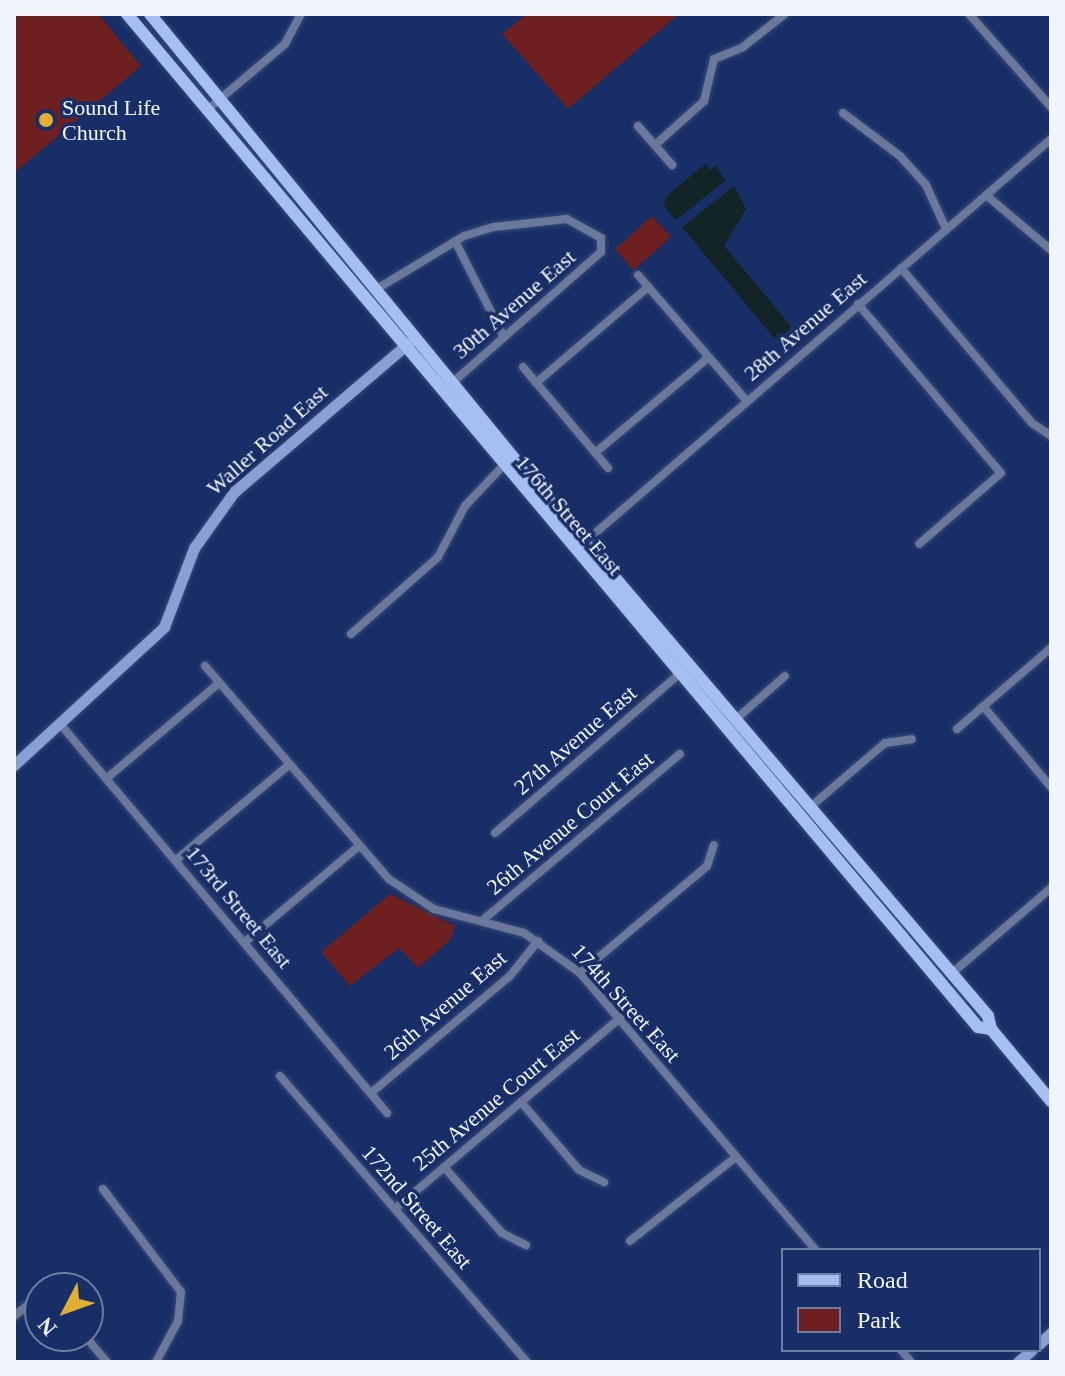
<!DOCTYPE html>
<html>
<head>
<meta charset="utf-8">
<style>
	body { margin:0 }
	#map { position:relative; width:1065px; height:1376px; overflow:hidden; background:#182e66; font-family:"Times New Roman",serif }
	div>[style] { position:absolute }
	.green>* { inset:0; background:#6e1f1f; transform-origin:0 0 }
	.water>* { inset:0; background:#132426 }
	.roads { filter:drop-shadow(0 0 2px #364a7b) drop-shadow(0 0 2px #364a7b) }
	.street>* { height:8px; margin:-4px; padding:0 4px; transform-origin:4px; border-radius:4px; background:#6a7999 }
	.secondary>* { height:11px; margin:-5.5px; padding:0 5.5px; transform-origin:5.5px; border-radius:5.5px; background:#88a0d3 }
	.primary>* { height:12px; margin:-6px; padding:0 6px; transform-origin:6px; border-radius:6px; background:#a5bff3 }
	.dots>* { width:22px; height:22px; translate:-50% -50%; box-sizing:border-box; border:4px solid #182e66; border-radius:50% }
	span { translate:-50% -50%; white-space:nowrap; text-align:center; line-height:1.15; -webkit-text-stroke:7px #182e66; paint-order:stroke }
	.poi-label { font-size:22px; color:#f0f4fb }
	.left { translate:0 -50%; text-align:left }
	.street-label { font-size:22px; color:#f0f4fb }
	.frame { position:absolute; inset:0; border:16px solid #f0f4fb; pointer-events:none }
	.legend { position:absolute; left:781px; top:1248px; width:260px; height:104px; box-sizing:border-box; background:#182e66; border:2px solid #6e7da2; margin:0; padding:10px 14px; list-style:none; font-size:24px; color:#f0f4fb }
	.legend li { display:flex; align-items:center; gap:16px; height:40px }
	.legend b { width:40px; border:2px solid #6e7da2 }
	.north { position:absolute; left:24px; top:1272px; width:80px; height:80px; box-sizing:border-box; background:#182e66; border:2px solid #6e7da2; border-radius:50%; rotate:229deg; font-size:22px; font-weight:700; line-height:32px; text-align:center; color:#f0f4fb }
	.north::after { content:''; display:block; margin:auto; width:28px; height:36px; background:#e2af34; clip-path:polygon(50% 0,100% 100%,50% 72%,0 100%) }
</style>
</head>
<body>
<div id="map">
	<div class="green">
		<div style="clip-path:polygon(14px 14px,98px 14px,141px 66px,14px 173px)"></div>
		<div style="clip-path:polygon(527px 14px,679px 14px,568px 109px,502px 34px)"></div>
		<div style="left:652px;top:216px;width:28px;height:50px;rotate:48deg"></div>
		<div style="clip-path:polygon(390px 894px,455px 926px,450px 940px,418px 968px,399px 948px,350px 986px,321px 952px)"></div>
	</div>
	<div class="water">
		<div style="clip-path:polygon(705px 164px,710px 170px,716px 165px,725px 181px,676px 220px,664px 206px,667px 196px)"></div>
		<div style="clip-path:polygon(734px 186px,746px 209px,724px 246px,791px 326px,782px 339px,774px 338px,682px 227px)"></div>
	</div>
	<div class="roads">
		<div class="street">
			<div style="left:969px;top:14px;width:124px;rotate:48.6deg"></div>
			<div style="left:207px;top:110px;width:102px;rotate:-40.2deg"></div>
			<div style="left:285px;top:44px;width:34px;rotate:-62deg"></div>
			<div style="left:843px;top:113px;width:71px;rotate:37deg"></div>
			<div style="left:900px;top:156px;width:39px;rotate:48deg"></div>
			<div style="left:926px;top:185px;width:48px;rotate:65.6deg"></div>
			<div style="left:638px;top:126px;width:52px;rotate:48.9deg"></div>
			<div style="left:655px;top:145px;width:66px;rotate:-41.9deg"></div>
			<div style="left:704px;top:101px;width:43px;rotate:-76.6deg"></div>
			<div style="left:714px;top:59px;width:31px;rotate:-22deg"></div>
			<div style="left:743px;top:47px;width:53px;rotate:-38.2deg"></div>
			<div style="left:986px;top:195px;width:85px;rotate:40.2deg"></div>
			<div style="left:455px;top:241px;width:108px;rotate:63deg"></div>
			<div style="left:901px;top:268px;width:203px;rotate:49.8deg"></div>
			<div style="left:1032px;top:423px;width:23px;rotate:34deg"></div>
			<div style="left:638px;top:275px;width:165px;rotate:49.2deg"></div>
			<div style="left:375px;top:290px;width:104px;rotate:-31.2deg"></div>
			<div style="left:464px;top:236px;width:31px;rotate:-17deg"></div>
			<div style="left:494px;top:227px;width:73px;rotate:-6.3deg"></div>
			<div style="left:567px;top:219px;width:39px;rotate:29deg"></div>
			<div style="left:601px;top:238px;width:14px;rotate:90deg"></div>
			<div style="left:601px;top:252px;width:198px;rotate:138.7deg"></div>
			<div style="left:858px;top:304px;width:221px;rotate:49.8deg"></div>
			<div style="left:1001px;top:473px;width:108px;rotate:139.1deg"></div>
			<div style="left:523px;top:367px;width:132px;rotate:49.9deg"></div>
			<div style="left:536px;top:383px;width:148px;rotate:-40.6deg"></div>
			<div style="left:595px;top:453px;width:149px;rotate:-40.1deg"></div>
			<div style="left:585px;top:542px;width:616px;rotate:-40.85deg"></div>
			<div style="left:351px;top:634px;width:116px;rotate:-41.5deg"></div>
			<div style="left:438px;top:557px;width:58px;rotate:-62.1deg"></div>
			<div style="left:465px;top:506px;width:54px;rotate:-46.5deg"></div>
			<div style="left:205px;top:666px;width:281px;rotate:49.2deg"></div>
			<div style="left:389px;top:879px;width:54px;rotate:33.7deg"></div>
			<div style="left:434px;top:909px;width:93px;rotate:14.9deg"></div>
			<div style="left:524px;top:933px;width:69px;rotate:35.5deg"></div>
			<div style="left:580px;top:973px;width:364px;rotate:49.6deg"></div>
			<div style="left:983px;top:706px;width:106px;rotate:50deg"></div>
			<div style="left:736px;top:719px;width:65px;rotate:-41.3deg"></div>
			<div style="left:61px;top:725px;width:507px;rotate:49.96deg"></div>
			<div style="left:957px;top:729px;width:124px;rotate:-40.8deg"></div>
			<div style="left:107px;top:778px;width:145px;rotate:-40.3deg"></div>
			<div style="left:809px;top:808px;width:100px;rotate:-40.5deg"></div>
			<div style="left:885px;top:743px;width:27px;rotate:-8deg"></div>
			<div style="left:495px;top:833px;width:243px;rotate:-40.8deg"></div>
			<div style="left:176px;top:860px;width:148px;rotate:-40.1deg"></div>
			<div style="left:484px;top:919px;width:256px;rotate:-40.1deg"></div>
			<div style="left:245px;top:942px;width:148px;rotate:-40.1deg"></div>
			<div style="left:580px;top:973px;width:166px;rotate:-40.1deg"></div>
			<div style="left:707px;top:866px;width:22px;rotate:-72deg"></div>
			<div style="left:951px;top:974px;width:132px;rotate:-40.7deg"></div>
			<div style="left:280px;top:1076px;width:378px;rotate:49.2deg"></div>
			<div style="left:371px;top:1093px;width:182px;rotate:-40.1deg"></div>
			<div style="left:510px;top:976px;width:45px;rotate:-51.3deg"></div>
			<div style="left:521px;top:1102px;width:89px;rotate:49.5deg"></div>
			<div style="left:579px;top:1170px;width:28px;rotate:26deg"></div>
			<div style="left:444px;top:1167px;width:88px;rotate:48.7deg"></div>
			<div style="left:502px;top:1233px;width:27px;rotate:27deg"></div>
			<div style="left:103px;top:1189px;width:129px;rotate:52.9deg"></div>
			<div style="left:181px;top:1292px;width:29px;rotate:96deg"></div>
			<div style="left:178px;top:1321px;width:47px;rotate:118.2deg"></div>
			<div style="left:396px;top:1208px;width:294px;rotate:-40.3deg"></div>
			<div style="left:630px;top:1241px;width:135px;rotate:-38.4deg"></div>
			<div style="left:14px;top:1316px;width:33px;rotate:-38deg"></div>
			<div style="left:85px;top:1336px;width:34px;rotate:50deg"></div>
			<div style="left:901px;top:1350px;width:16px;rotate:50deg"></div>
		</div>
		<div class="secondary">
			<div style="left:14px;top:765px;width:204px;rotate:-42.6deg"></div>
			<div style="left:164px;top:627px;width:85px;rotate:-69.2deg"></div>
			<div style="left:194px;top:548px;width:69px;rotate:-54.5deg"></div>
			<div style="left:234px;top:492px;width:233px;rotate:-40.5deg"></div>
			<div style="left:1039px;top:1344px;width:16px;rotate:-43deg"></div>
			<div style="left:1018px;top:1362px;width:18px;rotate:-41deg"></div>
		</div>
		<div class="primary">
			<div style="left:127px;top:14px;width:1323px;rotate:49.97deg"></div>
			<div style="left:978px;top:1027px;width:13px;rotate:9deg"></div>
			<div style="left:150px;top:14px;width:609px;rotate:50.66deg"></div>
			<div style="left:536px;top:485px;width:697px;rotate:49.59deg"></div>
			<div style="left:988px;top:1016px;width:13px;rotate:77deg"></div>
			<div style="left:991px;top:1029px;width:94px;rotate:50.2deg"></div>
		</div>
	</div>
	<div class="dots">
		<div style="left:46px;top:120px;background:#e2af34"></div>
	</div>
	<div class="poi-label">
		<span class="left" style="left:62px;top:120px">Sound Life<br>Church</span>
	</div>
	<div class="street-label">
		<span style="left:514px;top:304px;rotate:-41deg">30th Avenue East</span>
		<span style="left:805px;top:326px;rotate:-41deg">28th Avenue East</span>
		<span style="left:267px;top:440px;rotate:-42deg">Waller Road East</span>
		<span style="left:569px;top:515px;rotate:49deg">176th Street East</span>
		<span style="left:575px;top:740px;rotate:-41deg">27th Avenue East</span>
		<span style="left:570px;top:823px;rotate:-40deg">26th Avenue Court East</span>
		<span style="left:239px;top:907px;rotate:50deg">173rd Street East</span>
		<span style="left:626px;top:1003px;rotate:48deg">174th Street East</span>
		<span style="left:445px;top:1005px;rotate:-41deg">26th Avenue East</span>
		<span style="left:496px;top:1099px;rotate:-40deg">25th Avenue Court East</span>
		<span style="left:417px;top:1207px;rotate:49deg">172nd Street East</span>
	</div>
	<div class="frame"></div>
	<ul class="legend">
	<li><b style="height:10px;background:#a5bff3"></b>Road</li>
	<li><b style="height:22px;background:#6e1f1f"></b>Park</li>
	</ul>
	<div class="north">N</div>
</div>
</body>
</html>
